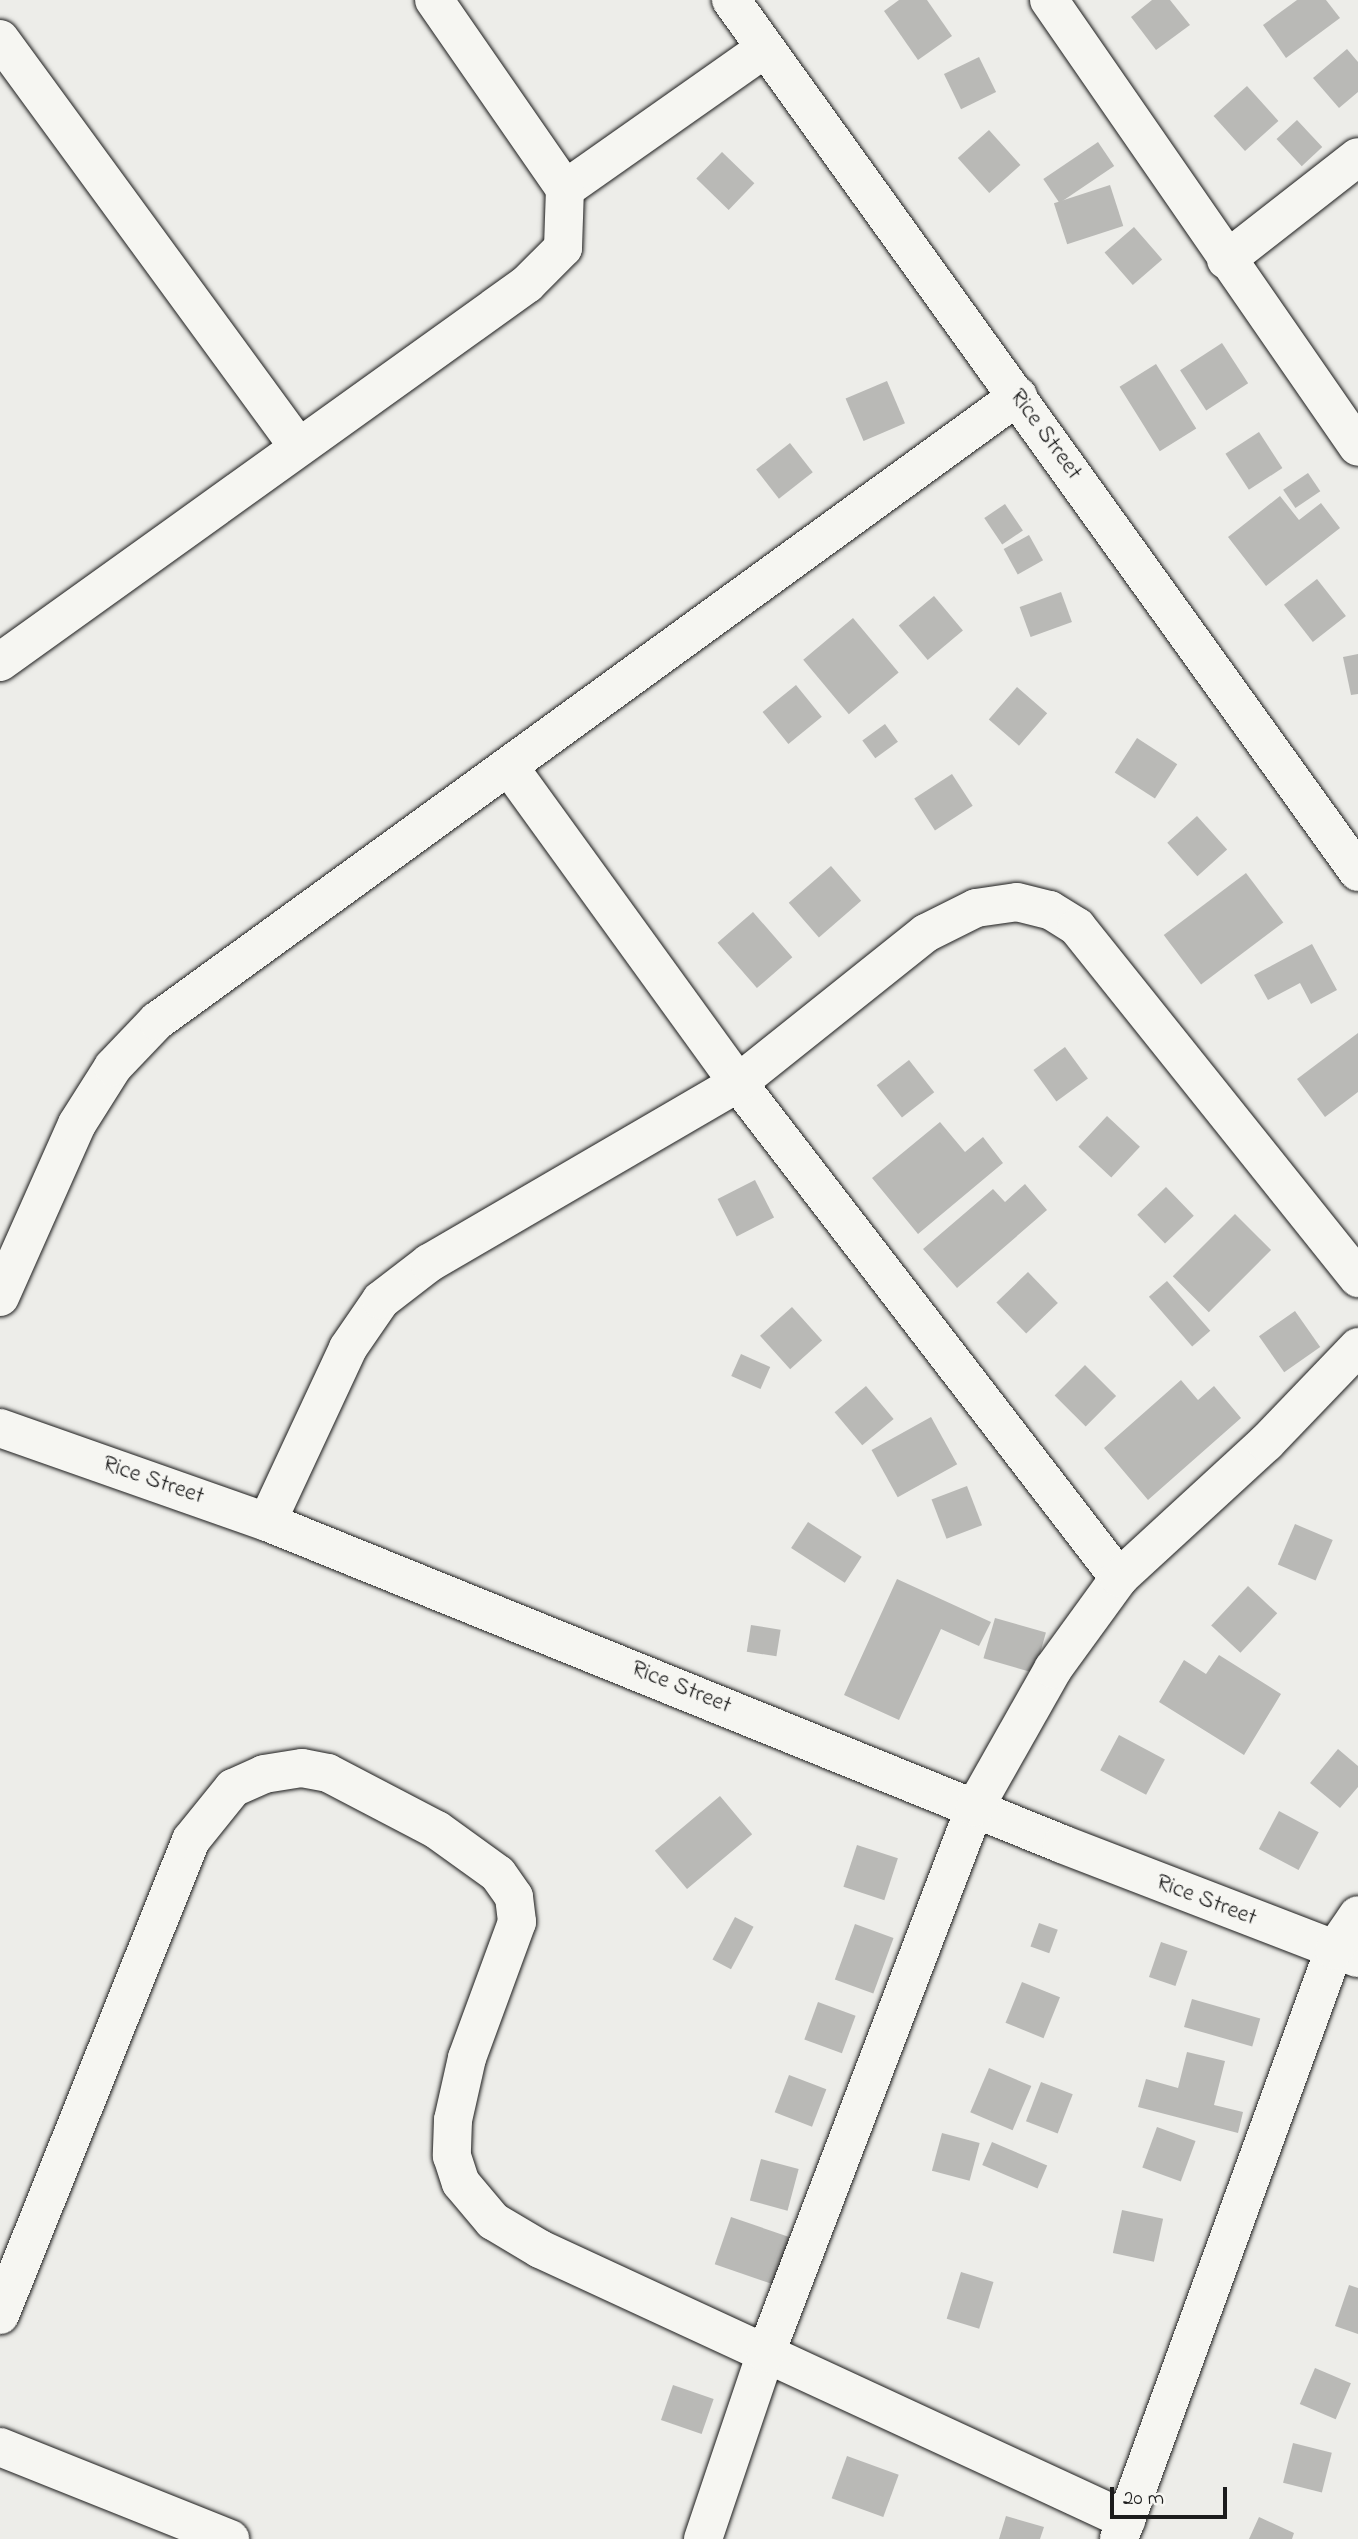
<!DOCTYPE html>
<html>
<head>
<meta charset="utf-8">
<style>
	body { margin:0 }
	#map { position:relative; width:1358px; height:2539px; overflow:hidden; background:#edede9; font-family:"Indie Flower",sans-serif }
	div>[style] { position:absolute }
	.building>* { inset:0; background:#b9b9b6; transform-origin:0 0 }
	.roads { filter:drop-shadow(0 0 2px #1c1c1c) drop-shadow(0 0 2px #1c1c1c) }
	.street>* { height:38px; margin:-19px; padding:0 19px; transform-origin:19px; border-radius:19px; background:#f6f6f2 }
	.secondary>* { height:38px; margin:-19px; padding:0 19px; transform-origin:19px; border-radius:19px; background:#f6f6f2 }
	span { translate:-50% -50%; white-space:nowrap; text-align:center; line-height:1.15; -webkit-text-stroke:6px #f6f6f2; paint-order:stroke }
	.street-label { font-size:24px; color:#1c1c1c }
	.scale { position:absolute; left:1110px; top:2487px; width:117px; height:32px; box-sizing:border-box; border:4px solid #1c1c1c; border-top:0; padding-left:9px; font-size:21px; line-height:24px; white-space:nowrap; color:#1c1c1c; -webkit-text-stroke:5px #f6f6f2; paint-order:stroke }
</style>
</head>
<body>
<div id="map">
	<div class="building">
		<div style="clip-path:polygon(899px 0,927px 0,952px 36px,918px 60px,884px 11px)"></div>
		<div style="clip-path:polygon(1152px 0,1170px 0,1190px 25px,1156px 50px,1131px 17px)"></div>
		<div style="clip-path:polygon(1297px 0,1326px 0,1340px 18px,1286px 58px,1263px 25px)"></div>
		<div style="clip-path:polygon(1347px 49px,1358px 62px,1358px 92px,1339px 108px,1313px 78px)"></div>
		<div style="left:979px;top:57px;width:39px;height:39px;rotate:64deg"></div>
		<div style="left:1247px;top:86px;width:47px;height:45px;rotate:48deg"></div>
		<div style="left:1297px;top:120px;width:37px;height:28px;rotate:47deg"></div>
		<div style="left:989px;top:130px;width:47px;height:42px;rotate:48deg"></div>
		<div style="left:1098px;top:142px;width:29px;height:66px;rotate:56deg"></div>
		<div style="left:722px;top:152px;width:45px;height:37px;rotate:44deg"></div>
		<div style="left:1110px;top:185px;width:43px;height:59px;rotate:72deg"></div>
		<div style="left:1134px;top:227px;width:43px;height:39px;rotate:49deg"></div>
		<div style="left:1222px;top:343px;width:48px;height:50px;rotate:57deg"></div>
		<div style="left:1156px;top:364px;width:76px;height:43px;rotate:58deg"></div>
		<div style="left:887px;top:381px;width:46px;height:45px;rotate:67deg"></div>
		<div style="left:1259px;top:432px;width:43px;height:40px;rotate:57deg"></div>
		<div style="left:790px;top:443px;width:37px;height:43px;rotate:52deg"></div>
		<div style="left:1308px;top:473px;width:22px;height:30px;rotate:56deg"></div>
		<div style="clip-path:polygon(1280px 496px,1299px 520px,1321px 503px,1340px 528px,1266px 586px,1228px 537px)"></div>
		<div style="left:1005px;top:504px;width:32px;height:25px;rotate:56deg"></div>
		<div style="left:1029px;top:535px;width:29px;height:29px;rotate:61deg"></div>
		<div style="left:1317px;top:579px;width:47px;height:42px;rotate:52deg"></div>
		<div style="left:1061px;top:592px;width:32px;height:44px;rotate:70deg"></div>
		<div style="left:934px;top:596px;width:45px;height:46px;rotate:50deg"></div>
		<div style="left:853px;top:618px;width:71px;height:65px;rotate:50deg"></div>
		<div style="clip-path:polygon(1358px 654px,1358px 694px,1351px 695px,1343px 657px)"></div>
		<div style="left:796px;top:685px;width:41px;height:43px;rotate:51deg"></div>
		<div style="left:1017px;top:687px;width:40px;height:43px;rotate:41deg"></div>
		<div style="left:885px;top:724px;width:22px;height:28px;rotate:54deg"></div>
		<div style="left:1137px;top:738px;width:48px;height:41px;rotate:33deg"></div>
		<div style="left:952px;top:774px;width:38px;height:45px;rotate:57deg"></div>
		<div style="left:1197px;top:816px;width:45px;height:40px;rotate:48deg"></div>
		<div style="left:831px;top:866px;width:46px;height:56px;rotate:49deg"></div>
		<div style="left:1246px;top:873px;width:62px;height:103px;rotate:53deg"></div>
		<div style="left:753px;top:912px;width:60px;height:47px;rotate:49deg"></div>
		<div style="clip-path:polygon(1312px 944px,1337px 990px,1311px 1004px,1300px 983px,1268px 1000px,1254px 975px)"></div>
		<div style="clip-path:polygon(1358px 1033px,1358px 1092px,1325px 1117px,1297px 1079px)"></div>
		<div style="left:1065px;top:1047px;width:39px;height:39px;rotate:54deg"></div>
		<div style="left:909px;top:1060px;width:41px;height:41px;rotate:52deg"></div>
		<div style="left:1107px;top:1116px;width:45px;height:42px;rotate:43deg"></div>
		<div style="clip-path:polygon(940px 1122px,965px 1152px,983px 1137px,1003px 1163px,918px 1234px,872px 1178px)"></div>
		<div style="left:755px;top:1180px;width:42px;height:42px;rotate:63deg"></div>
		<div style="clip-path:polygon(1025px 1184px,1047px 1210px,957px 1288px,923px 1249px,993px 1189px,1005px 1202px)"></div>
		<div style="left:1166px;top:1187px;width:40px;height:40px;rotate:46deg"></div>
		<div style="left:1235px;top:1214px;width:51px;height:88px;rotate:45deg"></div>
		<div style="left:1028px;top:1272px;width:43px;height:44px;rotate:46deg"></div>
		<div style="left:1167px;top:1281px;width:66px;height:24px;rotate:49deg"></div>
		<div style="left:792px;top:1307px;width:45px;height:43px;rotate:48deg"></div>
		<div style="left:1295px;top:1311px;width:44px;height:44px;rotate:55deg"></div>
		<div style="left:741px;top:1354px;width:32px;height:24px;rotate:24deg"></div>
		<div style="left:1085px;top:1365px;width:44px;height:43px;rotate:45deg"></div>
		<div style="clip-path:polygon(1181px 1380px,1198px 1400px,1214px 1386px,1241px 1418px,1148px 1500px,1104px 1448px)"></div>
		<div style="left:866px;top:1386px;width:43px;height:41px;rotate:50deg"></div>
		<div style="left:931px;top:1417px;width:54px;height:68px;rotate:61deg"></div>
		<div style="left:967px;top:1486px;width:42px;height:38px;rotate:69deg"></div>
		<div style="left:808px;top:1522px;width:64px;height:31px;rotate:33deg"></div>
		<div style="left:1295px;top:1524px;width:41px;height:44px;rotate:23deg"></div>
		<div style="clip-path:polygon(897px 1579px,991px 1622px,979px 1646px,941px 1629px,899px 1720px,844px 1695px)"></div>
		<div style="left:1248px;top:1586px;width:40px;height:54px;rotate:43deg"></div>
		<div style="left:995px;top:1618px;width:53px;height:42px;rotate:16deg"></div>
		<div style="left:751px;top:1625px;width:30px;height:27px;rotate:9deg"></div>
		<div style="clip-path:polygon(1219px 1655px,1281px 1694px,1244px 1755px,1159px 1702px,1184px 1660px,1206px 1674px)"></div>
		<div style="left:1119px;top:1735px;width:52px;height:40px;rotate:28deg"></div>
		<div style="clip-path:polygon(1338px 1749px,1358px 1766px,1358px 1787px,1340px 1808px,1310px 1783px)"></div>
		<div style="left:720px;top:1796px;width:50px;height:85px;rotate:50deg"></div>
		<div style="left:1279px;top:1811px;width:45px;height:43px;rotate:28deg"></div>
		<div style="left:857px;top:1845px;width:43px;height:44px;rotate:18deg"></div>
		<div style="left:735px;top:1917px;width:21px;height:48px;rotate:28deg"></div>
		<div style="left:1039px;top:1923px;width:20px;height:25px;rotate:20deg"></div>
		<div style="left:855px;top:1924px;width:41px;height:59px;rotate:20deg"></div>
		<div style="left:1161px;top:1942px;width:28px;height:37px;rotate:19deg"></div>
		<div style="left:1022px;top:1982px;width:41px;height:44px;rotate:22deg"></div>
		<div style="left:1192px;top:1999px;width:71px;height:29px;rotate:16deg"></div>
		<div style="left:818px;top:2002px;width:40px;height:40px;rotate:20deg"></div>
		<div style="clip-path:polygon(1187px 2052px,1225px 2061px,1214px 2105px,1243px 2112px,1238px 2133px,1138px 2107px,1146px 2079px,1178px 2088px)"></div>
		<div style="left:989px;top:2068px;width:46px;height:48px;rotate:23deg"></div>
		<div style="left:789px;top:2075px;width:40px;height:40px;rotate:21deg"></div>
		<div style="left:1041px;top:2082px;width:34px;height:42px;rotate:21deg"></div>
		<div style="left:1157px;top:2127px;width:41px;height:43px;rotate:20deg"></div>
		<div style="left:942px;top:2133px;width:39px;height:39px;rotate:15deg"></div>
		<div style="left:992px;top:2142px;width:60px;height:25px;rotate:23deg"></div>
		<div style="left:761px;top:2159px;width:39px;height:43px;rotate:15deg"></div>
		<div style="left:1122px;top:2210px;width:42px;height:44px;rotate:12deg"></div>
		<div style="left:731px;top:2217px;width:77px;height:50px;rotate:19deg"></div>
		<div style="left:961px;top:2272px;width:34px;height:49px;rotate:17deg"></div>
		<div style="clip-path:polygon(1349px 2285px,1358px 2288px,1358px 2334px,1335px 2326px)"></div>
		<div style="left:1315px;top:2368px;width:39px;height:39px;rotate:23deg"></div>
		<div style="left:673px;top:2385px;width:43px;height:37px;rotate:19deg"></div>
		<div style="left:1293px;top:2443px;width:40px;height:41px;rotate:14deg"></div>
		<div style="left:847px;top:2456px;width:55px;height:45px;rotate:20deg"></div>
		<div style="clip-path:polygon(1006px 2516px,1044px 2527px,1040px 2539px,999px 2539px)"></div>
		<div style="clip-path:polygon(1259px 2517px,1294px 2533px,1292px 2539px,1249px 2539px)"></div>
	</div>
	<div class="roads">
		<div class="street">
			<div style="left:1049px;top:0;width:543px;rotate:55.34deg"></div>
			<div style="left:0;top:39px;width:503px;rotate:53.81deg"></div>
			<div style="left:565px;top:189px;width:243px;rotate:-35.1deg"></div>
			<div style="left:1226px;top:260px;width:167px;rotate:-38deg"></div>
			<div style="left:0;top:662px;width:649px;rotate:-35.65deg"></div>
			<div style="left:527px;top:284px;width:51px;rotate:-45deg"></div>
			<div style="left:563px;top:248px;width:59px;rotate:-88.1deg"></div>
			<div style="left:565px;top:189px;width:230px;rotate:-124.7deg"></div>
			<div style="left:510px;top:768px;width:389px;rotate:54.1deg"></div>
			<div style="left:738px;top:1083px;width:625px;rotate:52.41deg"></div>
			<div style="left:0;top:1297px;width:189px;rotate:-66deg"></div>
			<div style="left:77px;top:1124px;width:67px;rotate:-57.7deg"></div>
			<div style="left:113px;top:1067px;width:64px;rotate:-46.3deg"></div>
			<div style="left:157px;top:1021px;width:1064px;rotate:-35.98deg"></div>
			<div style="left:0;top:1428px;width:283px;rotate:19.4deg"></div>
			<div style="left:267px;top:1522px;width:858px;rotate:22.05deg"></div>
			<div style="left:1062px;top:1844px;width:317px;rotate:21.1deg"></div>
			<div style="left:267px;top:1522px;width:192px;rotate:-65deg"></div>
			<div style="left:348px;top:1348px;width:58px;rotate:-55.5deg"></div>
			<div style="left:381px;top:1300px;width:61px;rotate:-37.6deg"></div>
			<div style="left:429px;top:1263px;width:358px;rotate:-30.2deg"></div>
			<div style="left:738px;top:1083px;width:241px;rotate:-38.6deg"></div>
			<div style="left:926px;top:933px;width:56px;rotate:-26.6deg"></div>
			<div style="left:976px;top:908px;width:41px;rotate:-8.3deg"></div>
			<div style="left:1017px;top:902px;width:34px;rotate:14deg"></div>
			<div style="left:1050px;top:910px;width:32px;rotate:32deg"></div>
			<div style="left:1077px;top:927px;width:450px;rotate:51.3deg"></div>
			<div style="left:0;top:2315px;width:512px;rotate:-68.09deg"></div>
			<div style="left:191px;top:1840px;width:67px;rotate:-51.1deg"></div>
			<div style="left:233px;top:1788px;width:34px;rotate:-24deg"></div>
			<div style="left:264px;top:1774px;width:38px;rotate:-9deg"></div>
			<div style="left:302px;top:1768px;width:26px;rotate:11deg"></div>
			<div style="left:328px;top:1773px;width:123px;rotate:27.6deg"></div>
			<div style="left:437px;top:1830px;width:75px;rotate:35.8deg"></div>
			<div style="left:498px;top:1874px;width:28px;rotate:55deg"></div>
			<div style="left:514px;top:1897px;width:25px;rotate:83deg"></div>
			<div style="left:517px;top:1922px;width:145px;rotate:110.2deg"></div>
			<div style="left:467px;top:2058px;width:64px;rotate:102.7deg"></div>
			<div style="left:453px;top:2120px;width:36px;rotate:92deg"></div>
			<div style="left:452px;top:2156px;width:28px;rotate:72deg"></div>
			<div style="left:461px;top:2183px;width:50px;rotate:49.9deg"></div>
			<div style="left:493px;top:2221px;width:55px;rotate:30.8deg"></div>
			<div style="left:540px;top:2249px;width:646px;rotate:24.82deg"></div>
			<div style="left:0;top:2447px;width:248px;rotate:21.8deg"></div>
			<div style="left:703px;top:2539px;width:196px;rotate:-71.3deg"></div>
			<div style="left:766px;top:2353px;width:585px;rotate:-69.05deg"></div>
			<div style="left:975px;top:1807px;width:159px;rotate:-60.5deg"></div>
			<div style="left:1053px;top:1669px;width:112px;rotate:-54deg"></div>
			<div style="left:1119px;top:1578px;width:200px;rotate:-42.6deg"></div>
			<div style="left:1266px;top:1443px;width:133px;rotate:-46.2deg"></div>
			<div style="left:1119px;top:2539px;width:627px;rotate:-69.95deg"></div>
			<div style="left:1334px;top:1950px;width:42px;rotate:-55.6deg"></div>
		</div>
		<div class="secondary">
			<div style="left:731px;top:0;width:1074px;rotate:54.28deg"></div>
		</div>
	</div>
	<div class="street-label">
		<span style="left:1045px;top:435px;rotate:54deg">Rice Street</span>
		<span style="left:153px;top:1481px;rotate:19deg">Rice Street</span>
		<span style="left:681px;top:1688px;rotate:22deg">Rice Street</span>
		<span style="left:1206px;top:1901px;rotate:21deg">Rice Street</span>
	</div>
	<div class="scale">20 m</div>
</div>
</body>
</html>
